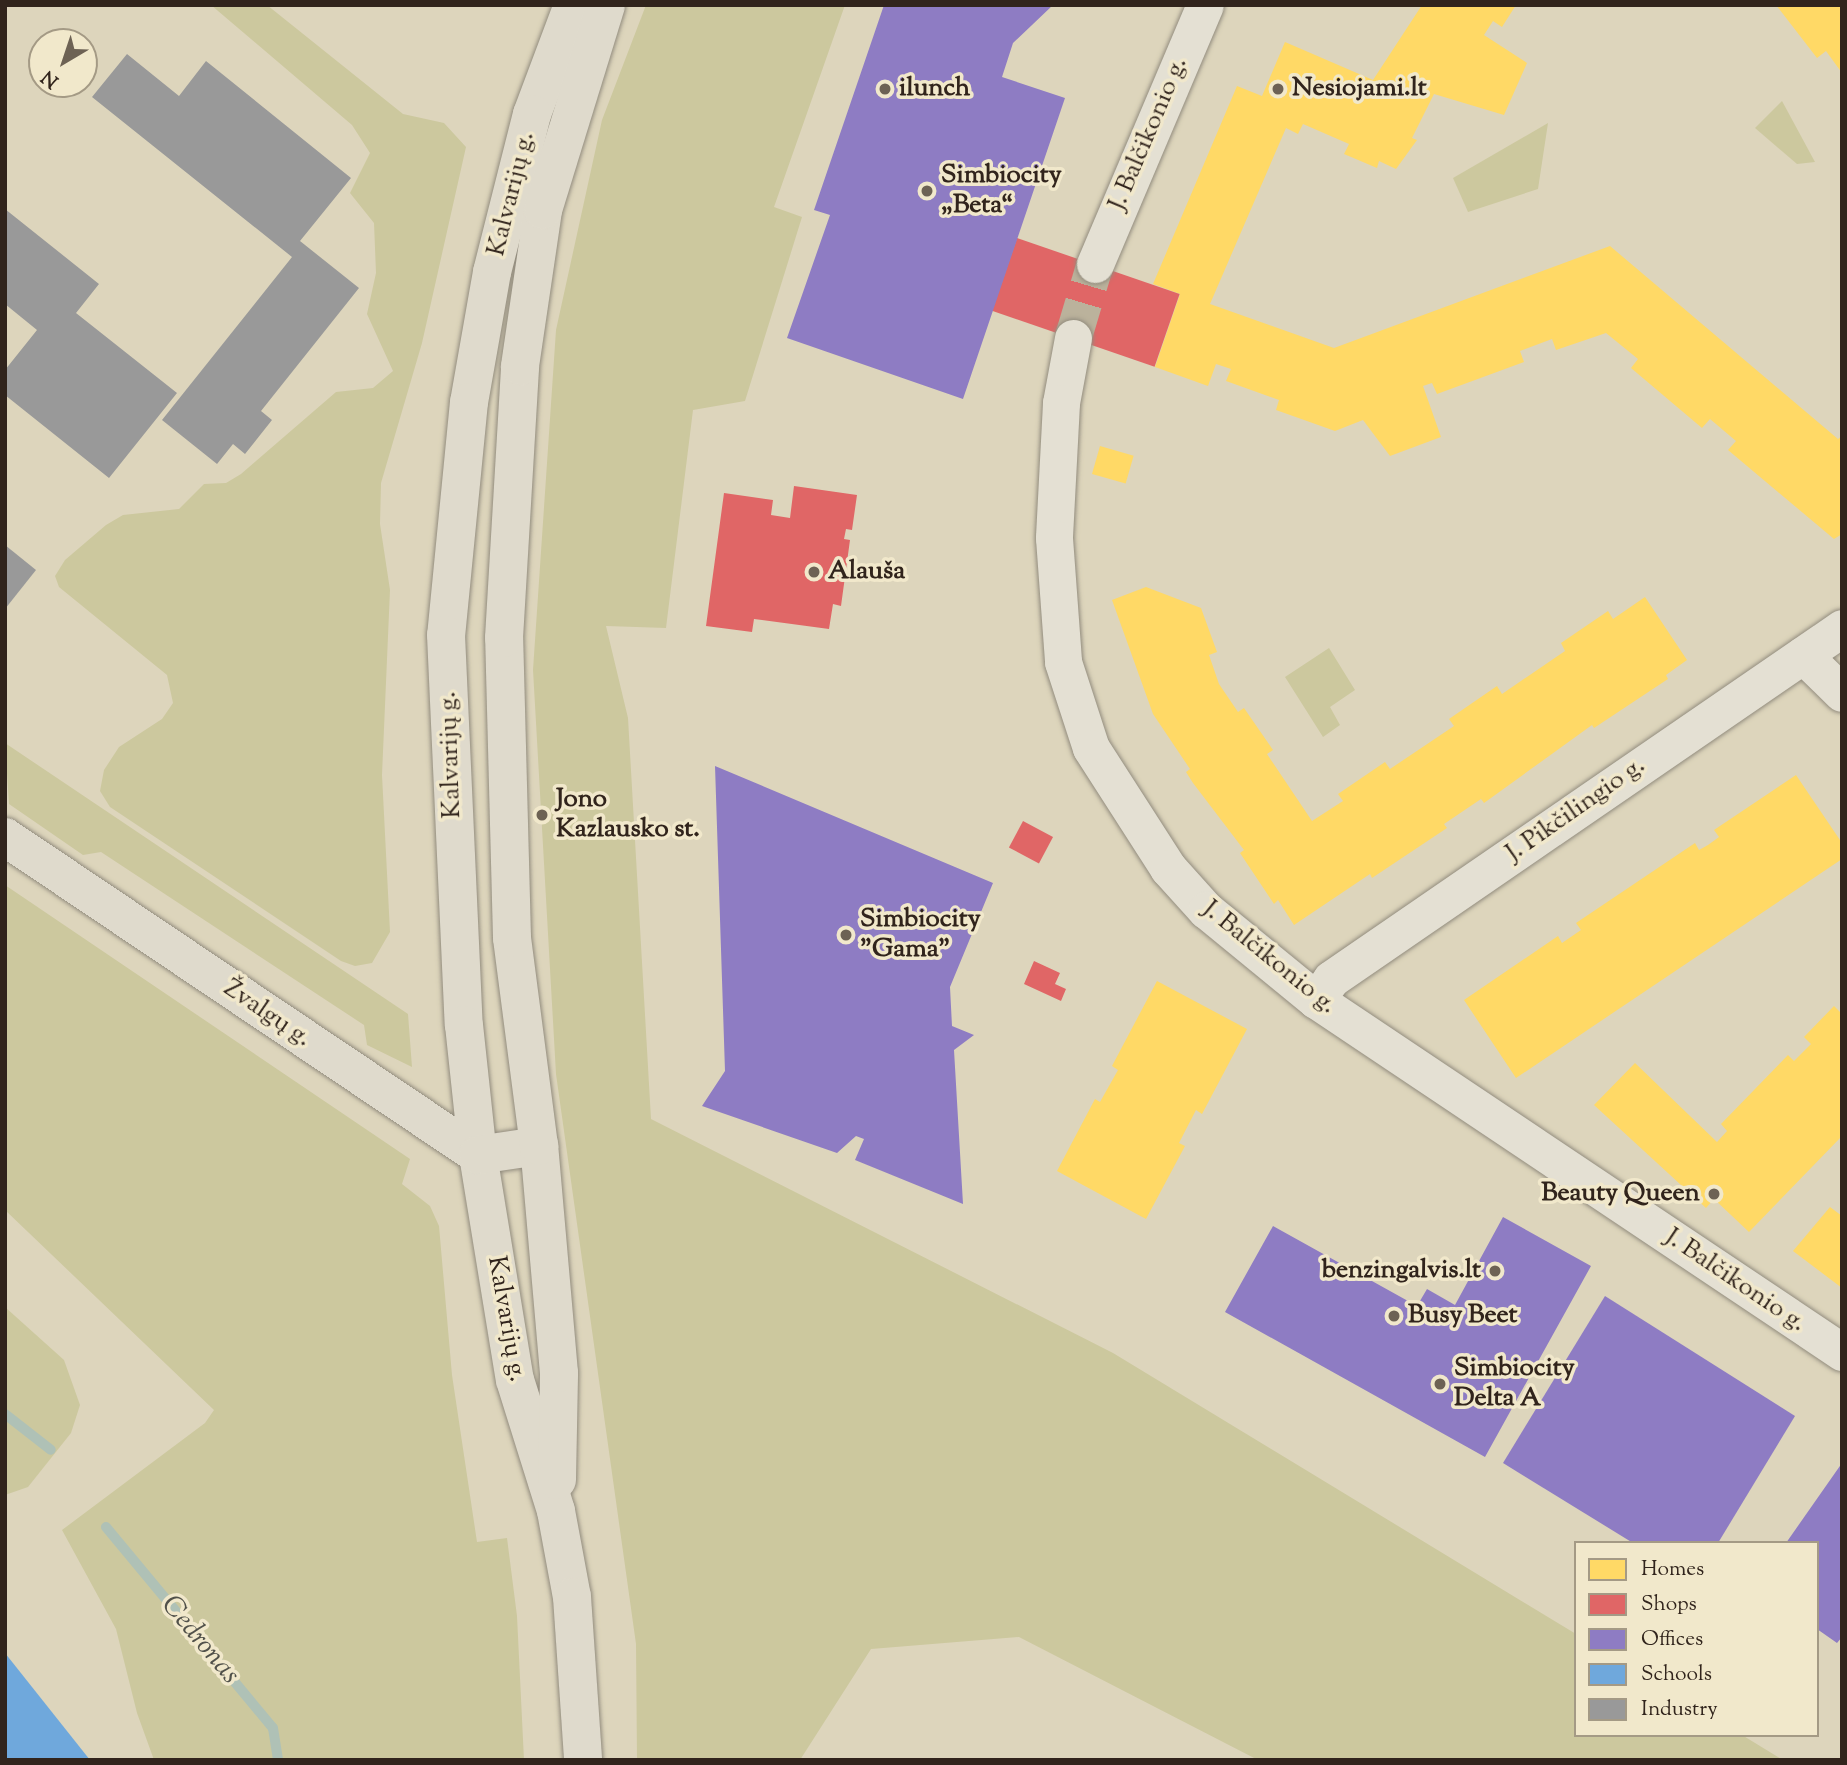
<!DOCTYPE html>
<html>
<head>
<meta charset="utf-8">
<style>
	body { margin:0 }
	#map { position:relative; width:1847px; height:1765px; overflow:hidden; background:#ddd5bc; font-family:"Sorts Mill Goudy",serif }
	div>[style] { position:absolute }
	.green>* { inset:0; background:#ccc89e }
	.homes>* { inset:0; background:#ffd966; transform-origin:0 0 }
	.shops>* { inset:0; background:#e06666; transform-origin:0 0 }
	.offices>* { inset:0; background:#8e7cc3 }
	.schools>* { inset:0; background:#6fa8dc }
	.industry>* { inset:0; background:#999 }
	.stream>* { height:10px; margin:-5px; padding:0 5px; transform-origin:5px; border-radius:5px; background:#afc1b6 }
	.minor-tunnel>* { height:37px; margin-top:-18.5px; transform-origin:0; background:repeating-linear-gradient(90deg,#bbb29c 0 37px,transparent 0 55px) }
	.roads { filter:drop-shadow(0 0 2px #928c7e) drop-shadow(0 0 2px #928c7e) }
	.minor>* { height:37px; margin:-18.5px; padding:0 18.5px; transform-origin:18.5px; border-radius:18.5px; background:#e4e0d3 }
	.major>* { height:38px; margin:-19px; padding:0 19px; transform-origin:19px; border-radius:19px; background:#dfdacc }
	.dots>* { width:19px; height:19px; translate:-50% -50%; box-sizing:border-box; border:4px solid #f1e8cb; border-radius:50% }
	span { translate:-50% -50%; white-space:nowrap; text-align:center; line-height:1.15; -webkit-text-stroke:7px #f1e8cb; paint-order:stroke }
	.poi-label { font-size:26px; color:#31241c; font-weight:700 }
	.left { translate:0 -50%; text-align:left }
	.right { translate:-100% -50%; text-align:right }
	.street-label { font-size:26px; color:#31241c }
	.water-label { font-size:28px; color:#51514a; font-style:italic }
	.frame { position:absolute; inset:0; border:7px solid #31241c; pointer-events:none }
	.legend { position:absolute; left:1574px; top:1541px; width:245px; height:196px; box-sizing:border-box; background:#f1e8cb; border:2px solid #a49a85; margin:0; padding:9px 12px; list-style:none; font-size:21px; color:#31241c }
	.legend li { display:flex; align-items:center; gap:14px; height:35px }
	.legend b { width:35px; border:2px solid #a49a85 }
	.north { position:absolute; left:28px; top:28px; width:70px; height:70px; box-sizing:border-box; background:#f1e8cb; border:2px solid #a49a85; border-radius:50%; rotate:219deg; font-size:19px; font-weight:700; line-height:28px; text-align:center; color:#31241c }
	.north::after { content:''; display:block; margin:auto; width:24px; height:32px; background:#6d6254; clip-path:polygon(50% 0,100% 100%,50% 72%,0 100%) }
</style>
</head>
<body>
<div id="map">
	<div class="green">
		<div style="clip-path:polygon(211px 5px,267px 5px,403px 114px,444px 123px,466px 147px,422px 343px,381px 483px,380px 524px,390px 590px,382px 775px,390px 932px,372px 963px,355px 966px,341px 961px,110px 807px,100px 791px,104px 770px,119px 747px,162px 719px,173px 703px,167px 675px,59px 587px,55px 576px,65px 560px,106px 525px,123px 515px,179px 509px,204px 484px,226px 483px,241px 474px,336px 392px,373px 388px,393px 371px,367px 314px,376px 273px,374px 223px,350px 193px,370px 153px,352px 125px)"></div>
		<div style="clip-path:polygon(646px 5px,845px 5px,774px 207px,802px 217px,745px 401px,693px 410px,666px 628px,606px 626px,628px 718px,651px 1119px,1113px 1353px,1576px 1634px,1576px 1735px,1742px 1735px,1783px 1760px,1258px 1760px,1019px 1637px,871px 1649px,800px 1760px,637px 1760px,636px 1644px,556px 1074px,533px 670px,556px 330px,602px 120px)"></div>
		<div style="clip-path:polygon(1782px 101px,1815px 162px,1797px 164px,1755px 128px)"></div>
		<div style="clip-path:polygon(1548px 123px,1538px 189px,1468px 212px,1453px 178px)"></div>
		<div style="clip-path:polygon(1329px 648px,1355px 690px,1330px 707px,1340px 725px,1323px 737px,1285px 677px)"></div>
		<div style="clip-path:polygon(5px 743px,408px 1014px,412px 1067px,367px 1045px,364px 1025px,101px 852px,83px 855px,9px 804px)"></div>
		<div style="clip-path:polygon(5px 885px,410px 1159px,402px 1184px,430px 1206px,439px 1226px,452px 1375px,477px 1542px,507px 1538px,517px 1616px,524px 1760px,154px 1760px,137px 1713px,116px 1629px,62px 1530px,205px 1423px,214px 1410px,5px 1210px)"></div>
		<div style="clip-path:polygon(5px 1307px,64px 1360px,80px 1405px,71px 1433px,28px 1487px,5px 1495px)"></div>
	</div>
	<div class="homes">
		<div style="clip-path:polygon(1422px 5px,1516px 5px,1502px 27px,1493px 21px,1484px 35px,1527px 63px,1504px 115px,1434px 94px,1412px 138px,1417px 140px,1396px 169px,1379px 161px,1377px 168px,1344px 154px,1349px 144px,1303px 124px,1298px 134px,1286px 128px,1210px 304px,1334px 348px,1610px 246px,1838px 439px,1842px 436px,1842px 534px,1834px 539px,1728px 450px,1736px 441px,1710px 419px,1702px 428px,1631px 368px,1638px 359px,1606px 333px,1556px 350px,1552px 339px,1520px 351px,1524px 362px,1437px 394px,1432px 383px,1423px 386px,1441px 437px,1390px 456px,1363px 420px,1335px 431px,1276px 410px,1279px 400px,1226px 381px,1231px 369px,1216px 364px,1208px 386px,1155px 367px,1180px 294px,1153px 284px,1237px 86px,1262px 96px,1285px 42px,1373px 80px)"></div>
		<div style="clip-path:polygon(1776px 5px,1842px 5px,1842px 73px,1826px 51px,1817px 58px)"></div>
		<div style="left:1100px;top:446px;width:35px;height:29px;rotate:16deg"></div>
		<div style="clip-path:polygon(1146px 587px,1201px 608px,1217px 652px,1209px 655px,1219px 684px,1238px 712px,1244px 708px,1273px 750px,1267px 754px,1312px 821px,1343px 801px,1338px 794px,1385px 762px,1390px 769px,1454px 726px,1449px 719px,1497px 686px,1502px 694px,1565px 651px,1561px 643px,1608px 611px,1613px 619px,1645px 597px,1687px 660px,1666px 675px,1668px 679px,1594px 728px,1592px 725px,1484px 803px,1481px 799px,1444px 824px,1447px 828px,1372px 878px,1370px 874px,1294px 925px,1278px 900px,1274px 904px,1240px 853px,1244px 850px,1193px 783px,1186px 772px,1190px 769px,1153px 714px,1112px 600px)"></div>
		<div style="clip-path:polygon(1796px 775px,1842px 843px,1842px 859px,1516px 1078px,1464px 1000px,1558px 936px,1562px 943px,1581px 930px,1576px 923px,1695px 843px,1699px 850px,1708px 845px,1719px 837px,1714px 830px)"></div>
		<div style="clip-path:polygon(1157px 981px,1247px 1029px,1202px 1114px,1196px 1110px,1179px 1143px,1185px 1146px,1146px 1219px,1057px 1171px,1095px 1099px,1100px 1102px,1118px 1070px,1112px 1066px)"></div>
		<div style="clip-path:polygon(1834px 1006px,1842px 1014px,1842px 1136px,1749px 1232px,1714px 1199px,1706px 1208px,1594px 1105px,1635px 1063px,1717px 1142px,1727px 1131px,1721px 1124px,1788px 1055px,1794px 1061px,1811px 1044px,1804px 1037px)"></div>
		<div style="clip-path:polygon(1830px 1207px,1842px 1216px,1842px 1288px,1793px 1251px)"></div>
	</div>
	<div class="shops">
		<div style="left:1017px;top:238px;width:172px;height:77px;rotate:19deg"></div>
		<div style="clip-path:polygon(794px 486px,857px 495px,852px 530px,846px 529px,844px 539px,850px 540px,841px 606px,833px 604px,829px 629px,754px 619px,752px 632px,706px 626px,724px 493px,773px 500px,771px 515px,790px 518px)"></div>
		<div style="left:1023px;top:821px;width:34px;height:30px;rotate:28deg"></div>
		<div style="clip-path:polygon(1034px 961px,1060px 973px,1055px 984px,1066px 989px,1061px 1001px,1024px 984px)"></div>
	</div>
	<div class="offices">
		<div style="clip-path:polygon(884px 5px,1053px 5px,1013px 43px,1002px 77px,1065px 98px,963px 399px,787px 338px,830px 215px,814px 210px)"></div>
		<div style="clip-path:polygon(715px 766px,993px 883px,950px 987px,952px 1026px,974px 1035px,954px 1050px,963px 1204px,855px 1160px,864px 1139px,856px 1136px,837px 1153px,702px 1106px,725px 1071px)"></div>
		<div style="clip-path:polygon(1503px 1217px,1591px 1266px,1485px 1457px,1225px 1312px,1273px 1226px,1417px 1306px,1427px 1289px,1455px 1305px)"></div>
		<div style="clip-path:polygon(1605px 1296px,1795px 1416px,1718px 1543px,1633px 1543px,1503px 1463px)"></div>
		<div style="clip-path:polygon(1842px 1463px,1842px 1637px,1837px 1643px,1817px 1629px,1817px 1543px,1786px 1543px)"></div>
	</div>
	<div class="schools">
		<div style="clip-path:polygon(5px 1653px,90px 1760px,5px 1760px)"></div>
	</div>
	<div class="industry">
		<div style="clip-path:polygon(127px 54px,179px 96px,206px 61px,351px 178px,300px 241px,359px 288px,261px 411px,272px 420px,245px 454px,233px 444px,217px 464px,162px 420px,292px 257px,92px 97px)"></div>
		<div style="clip-path:polygon(5px 209px,99px 284px,76px 313px,177px 393px,109px 478px,5px 395px,5px 370px,37px 330px,5px 304px)"></div>
		<div style="clip-path:polygon(5px 545px,36px 570px,5px 609px)"></div>
	</div>
	<div class="stream">
		<div style="left:5px;top:1414px;width:58px;rotate:38deg"></div>
		<div style="left:106px;top:1527px;width:261px;rotate:50.3deg"></div>
		<div style="left:273px;top:1728px;width:32px;rotate:81deg"></div>
	</div>
	<div class="minor-tunnel">
		<div style="left:1073px;top:338px;width:77px;rotate:-73.4deg"></div>
	</div>
	<div class="roads">
		<div class="minor">
			<div style="left:1095px;top:264px;width:281px;rotate:-67deg"></div>
			<div style="left:1073px;top:338px;width:66px;rotate:100.5deg"></div>
			<div style="left:1061px;top:403px;width:135px;rotate:93deg"></div>
			<div style="left:1054px;top:538px;width:124px;rotate:85.8deg"></div>
			<div style="left:1063px;top:662px;width:90px;rotate:72deg"></div>
			<div style="left:1091px;top:748px;width:143px;rotate:57.3deg"></div>
			<div style="left:1168px;top:868px;width:57px;rotate:47.9deg"></div>
			<div style="left:1206px;top:910px;width:142px;rotate:39.3deg"></div>
			<div style="left:1316px;top:1000px;width:633px;rotate:33.79deg"></div>
			<div style="left:1803px;top:655px;width:54px;rotate:44.3deg"></div>
			<div style="left:1316px;top:1000px;width:26px;rotate:-54deg"></div>
			<div style="left:1331px;top:979px;width:620px;rotate:-34.48deg"></div>
		</div>
		<div class="major">
			<div style="left:573px;top:5px;width:116px;rotate:110.6deg"></div>
			<div style="left:532px;top:114px;width:163px;rotate:104.2deg"></div>
			<div style="left:492px;top:272px;width:132px;rotate:100deg"></div>
			<div style="left:469px;top:402px;width:234px;rotate:95.6deg"></div>
			<div style="left:446px;top:635px;width:390px;rotate:87.4deg"></div>
			<div style="left:464px;top:1025px;width:131px;rotate:83.9deg"></div>
			<div style="left:478px;top:1155px;width:228px;rotate:80.7deg"></div>
			<div style="left:515px;top:1380px;width:137px;rotate:72.6deg"></div>
			<div style="left:556px;top:1511px;width:87px;rotate:79.5deg"></div>
			<div style="left:572px;top:1597px;width:163px;rotate:86.1deg"></div>
			<div style="left:5px;top:837px;width:570px;rotate:33.91deg"></div>
			<div style="left:478px;top:1155px;width:62px;rotate:-8.4deg"></div>
			<div style="left:557px;top:1480px;width:107px;rotate:-88.9deg"></div>
			<div style="left:559px;top:1373px;width:228px;rotate:-95deg"></div>
			<div style="left:539px;top:1146px;width:210px;rotate:-97.4deg"></div>
			<div style="left:512px;top:938px;width:300px;rotate:-91.5deg"></div>
			<div style="left:504px;top:638px;width:272px;rotate:-86.6deg"></div>
			<div style="left:520px;top:366px;width:158px;rotate:-81.6deg"></div>
			<div style="left:543px;top:210px;width:214px;rotate:-72.9deg"></div>
		</div>
	</div>
	<div class="dots">
		<div style="left:885px;top:89px;background:#6d6254"></div>
		<div style="left:1278px;top:89px;background:#6d6254"></div>
		<div style="left:927px;top:191px;background:#6d6254"></div>
		<div style="left:814px;top:572px;background:#6d6254"></div>
		<div style="left:542px;top:815px;background:#6d6254"></div>
		<div style="left:846px;top:935px;background:#6d6254"></div>
		<div style="left:1714px;top:1194px;background:#6d6254"></div>
		<div style="left:1495px;top:1271px;background:#6d6254"></div>
		<div style="left:1394px;top:1316px;background:#6d6254"></div>
		<div style="left:1440px;top:1384px;background:#6d6254"></div>
	</div>
	<div class="poi-label">
		<span class="left" style="left:899px;top:89px">ilunch</span>
		<span class="left" style="left:1292px;top:89px">Nesiojami.lt</span>
		<span class="left" style="left:941px;top:191px">Simbiocity<br>„Beta“</span>
		<span class="left" style="left:828px;top:572px">Alauša</span>
		<span class="left" style="left:556px;top:815px">Jono<br>Kazlausko st.</span>
		<span class="left" style="left:860px;top:935px">Simbiocity<br>"Gama"</span>
		<span class="right" style="left:1700px;top:1194px">Beauty Queen</span>
		<span class="right" style="left:1481px;top:1271px">benzingalvis.lt</span>
		<span class="left" style="left:1408px;top:1316px">Busy Beet</span>
		<span class="left" style="left:1454px;top:1384px">Simbiocity<br>Delta A</span>
	</div>
	<div class="street-label">
		<span style="left:1149px;top:134px;rotate:-67deg">J. Balčikonio g.</span>
		<span style="left:512px;top:194px;rotate:-76deg">Kalvarijų g.</span>
		<span style="left:451px;top:755px;rotate:-92deg">Kalvarijų g.</span>
		<span style="left:1576px;top:810px;rotate:-35deg">J. Pikčilingio g.</span>
		<span style="left:1269px;top:958px;rotate:39deg">J. Balčikonio g.</span>
		<span style="left:267px;top:1014px;rotate:34deg">Žvalgų g.</span>
		<span style="left:1735px;top:1281px;rotate:34deg">J. Balčikonio g.</span>
		<span style="left:506px;top:1319px;rotate:80deg">Kalvarijų g.</span>
	</div>
	<div class="water-label">
		<span style="left:200px;top:1640px;rotate:50deg">Cedronas</span>
	</div>
	<div class="frame"></div>
	<ul class="legend">
	<li><b style="height:19px;background:#ffd966"></b>Homes</li>
	<li><b style="height:19px;background:#e06666"></b>Shops</li>
	<li><b style="height:19px;background:#8e7cc3"></b>Offices</li>
	<li><b style="height:19px;background:#6fa8dc"></b>Schools</li>
	<li><b style="height:19px;background:#999"></b>Industry</li>
	</ul>
	<div class="north">N</div>
</div>
</body>
</html>
